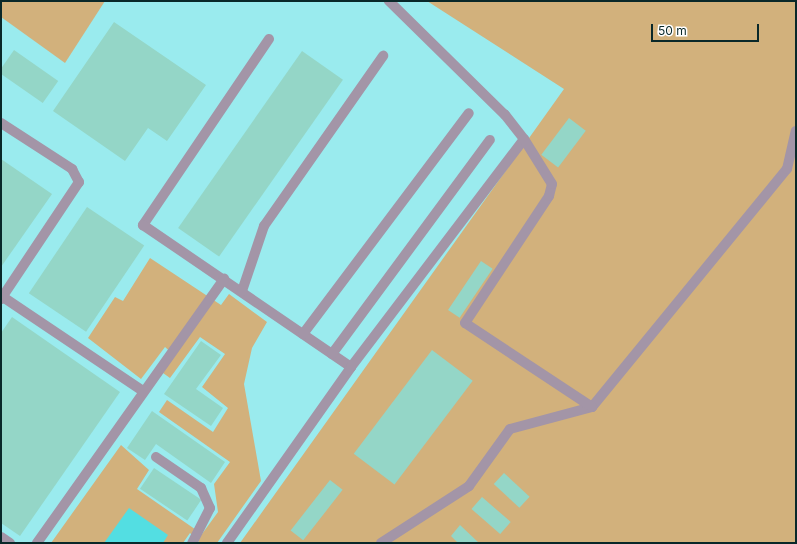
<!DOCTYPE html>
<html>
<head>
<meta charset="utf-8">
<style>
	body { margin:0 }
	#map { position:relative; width:797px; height:544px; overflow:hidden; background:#aff6f8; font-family:Inter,sans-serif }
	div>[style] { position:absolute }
	.built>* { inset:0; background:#9aebee; transform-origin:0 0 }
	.green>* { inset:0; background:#d2b17c }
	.water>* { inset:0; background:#53dee2 }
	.building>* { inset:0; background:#94d6c7; transform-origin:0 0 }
	.minor>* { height:10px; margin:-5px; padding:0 5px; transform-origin:5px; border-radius:5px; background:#a395a7 }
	span { translate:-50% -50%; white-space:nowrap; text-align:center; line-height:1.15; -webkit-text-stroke:4px #fff; paint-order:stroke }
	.frame { position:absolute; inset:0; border:2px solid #092829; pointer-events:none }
	.scale { position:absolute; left:651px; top:24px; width:108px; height:18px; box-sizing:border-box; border:2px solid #092829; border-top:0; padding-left:5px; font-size:12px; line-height:14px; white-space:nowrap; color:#092829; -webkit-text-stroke:3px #fff; paint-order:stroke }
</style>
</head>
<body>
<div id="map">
	<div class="built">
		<div style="left:1px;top:1px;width:795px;height:542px"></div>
	</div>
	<div class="green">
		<div style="clip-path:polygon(1px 1px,105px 1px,65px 63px,1px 17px)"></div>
		<div style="clip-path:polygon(427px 1px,796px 1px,796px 543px,240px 543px,564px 89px)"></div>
		<div style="clip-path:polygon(150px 258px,221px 305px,229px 294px,267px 322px,252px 348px,244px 384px,261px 481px,217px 543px,200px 543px,190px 533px,183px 543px,51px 543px,121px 445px,149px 470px,137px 489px,202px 534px,218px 512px,214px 484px,230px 462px,159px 412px,167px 400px,213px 432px,228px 408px,202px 387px,225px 354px,200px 337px,170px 378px,163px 373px,174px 355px,165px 347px,141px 379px,88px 338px,115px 297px,123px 301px)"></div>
	</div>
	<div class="water">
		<div style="clip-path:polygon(129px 508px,168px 535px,163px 543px,104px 543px)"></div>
	</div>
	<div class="building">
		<div style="clip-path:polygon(114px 22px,206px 85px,167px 141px,148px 128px,125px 161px,53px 111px)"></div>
		<div style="left:14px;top:50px;width:54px;height:27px;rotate:35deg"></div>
		<div style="left:302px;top:51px;width:50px;height:216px;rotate:35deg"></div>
		<div style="left:569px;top:118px;width:21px;height:46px;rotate:37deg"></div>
		<div style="clip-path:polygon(1px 159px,52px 194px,1px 267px)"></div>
		<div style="left:87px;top:207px;width:69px;height:104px;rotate:34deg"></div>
		<div style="left:481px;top:261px;width:14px;height:59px;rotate:34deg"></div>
		<div style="clip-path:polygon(12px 317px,120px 392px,20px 536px,1px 523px,1px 333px)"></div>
		<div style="clip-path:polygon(201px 341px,221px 355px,196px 389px,223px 408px,211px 426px,164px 394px)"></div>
		<div style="left:432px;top:350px;width:51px;height:130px;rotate:37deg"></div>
		<div style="clip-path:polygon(152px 411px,225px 462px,211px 483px,156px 444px,145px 460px,127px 448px)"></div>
		<div style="left:154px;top:468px;width:57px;height:25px;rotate:34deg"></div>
		<div style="left:504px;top:473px;width:35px;height:15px;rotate:43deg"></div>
		<div style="left:330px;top:480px;width:16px;height:64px;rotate:38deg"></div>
		<div style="left:482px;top:497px;width:38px;height:16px;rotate:41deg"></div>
		<div style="clip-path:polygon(460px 525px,479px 543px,458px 543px,451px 536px)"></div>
	</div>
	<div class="minor">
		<div style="left:269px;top:39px;width:225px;rotate:124.1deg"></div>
		<div style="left:143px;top:225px;width:252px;rotate:34.3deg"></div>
		<div style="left:1px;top:123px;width:85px;rotate:32.9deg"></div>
		<div style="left:72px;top:169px;width:15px;rotate:62deg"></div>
		<div style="left:79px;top:182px;width:141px;rotate:123.7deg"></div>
		<div style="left:242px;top:291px;width:69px;rotate:-71.3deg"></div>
		<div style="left:264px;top:226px;width:208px;rotate:-55deg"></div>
		<div style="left:3px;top:297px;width:169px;rotate:33.9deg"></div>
		<div style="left:303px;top:334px;width:276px;rotate:-53.1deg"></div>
		<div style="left:332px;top:354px;width:266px;rotate:-53.6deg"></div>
		<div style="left:592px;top:407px;width:308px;rotate:-50.7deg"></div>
		<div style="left:787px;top:169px;width:39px;rotate:-77deg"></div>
		<div style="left:156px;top:457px;width:55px;rotate:34.6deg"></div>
		<div style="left:201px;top:488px;width:22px;rotate:66deg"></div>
		<div style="left:210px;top:508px;width:39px;rotate:117deg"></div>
		<div style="left:1px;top:537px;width:11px;rotate:34deg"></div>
		<div style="left:37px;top:543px;width:324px;rotate:-54.7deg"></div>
		<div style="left:227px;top:543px;width:215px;rotate:-54.8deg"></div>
		<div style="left:351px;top:367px;width:286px;rotate:-52.8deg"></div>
		<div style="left:524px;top:139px;width:31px;rotate:-128deg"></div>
		<div style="left:505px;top:115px;width:163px;rotate:-135.5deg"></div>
		<div style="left:381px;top:543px;width:105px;rotate:-32.9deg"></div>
		<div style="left:469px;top:486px;width:70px;rotate:-54.3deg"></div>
		<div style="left:510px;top:429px;width:85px;rotate:-15deg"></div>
		<div style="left:592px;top:407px;width:152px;rotate:-146.5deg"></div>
		<div style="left:465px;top:323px;width:152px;rotate:-56.5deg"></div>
		<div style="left:549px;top:196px;width:12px;rotate:-76deg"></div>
		<div style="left:552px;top:184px;width:53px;rotate:-121.9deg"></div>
	</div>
	<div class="frame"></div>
	<div class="scale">50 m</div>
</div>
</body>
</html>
